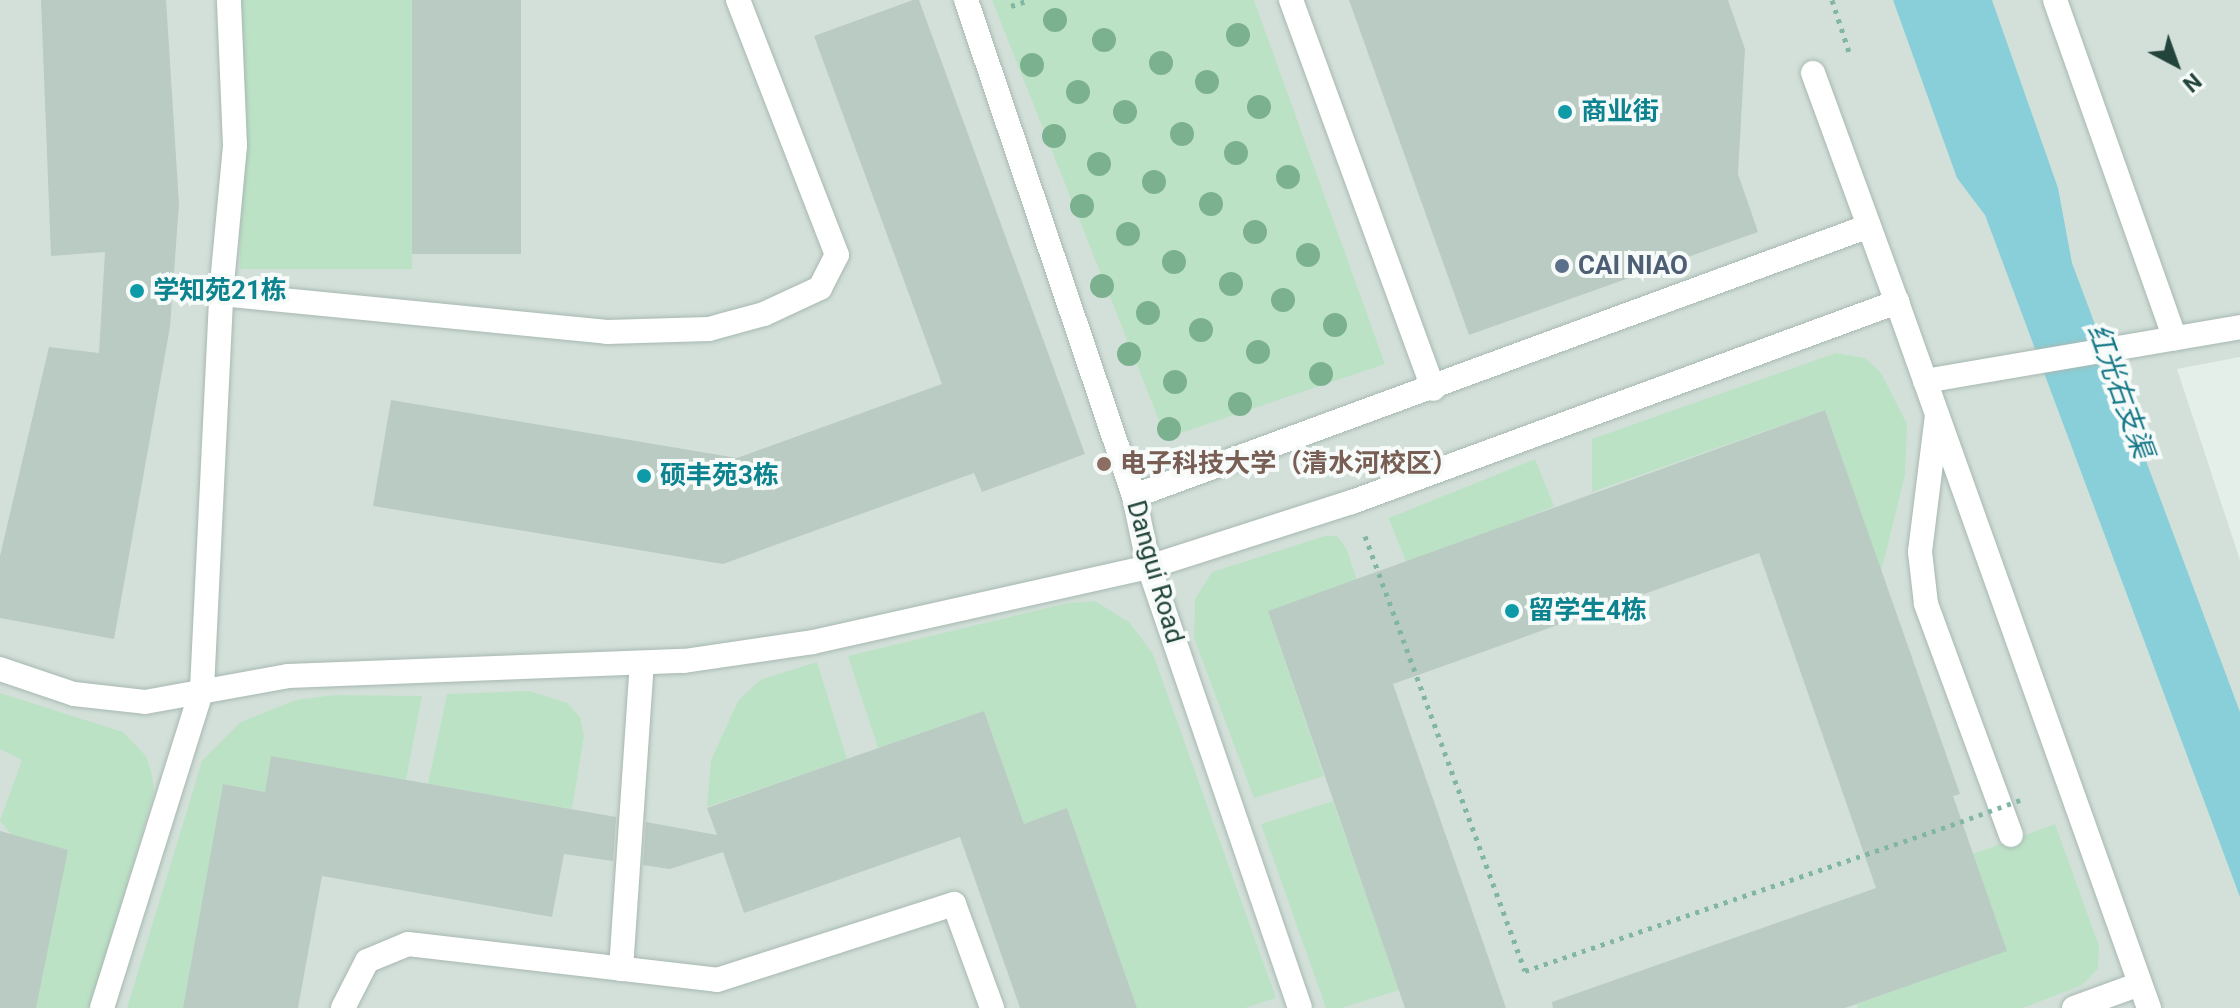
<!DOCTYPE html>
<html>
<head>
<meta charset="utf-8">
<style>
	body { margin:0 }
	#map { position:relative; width:2240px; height:1008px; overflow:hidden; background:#e5efea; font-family:Roboto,"Noto Sans SC",sans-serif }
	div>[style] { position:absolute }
	.built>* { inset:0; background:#d3e0d9 }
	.green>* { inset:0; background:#bce2c5; transform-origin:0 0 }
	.water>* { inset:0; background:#88cfd9 }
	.building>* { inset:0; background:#bacbc3; transform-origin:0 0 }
	.path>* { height:5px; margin-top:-2.5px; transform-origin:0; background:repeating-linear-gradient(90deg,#82b6a4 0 4px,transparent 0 10px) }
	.roads { filter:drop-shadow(0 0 2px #a7b8b2) drop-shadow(0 0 2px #a7b8b2) }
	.service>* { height:24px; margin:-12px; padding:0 12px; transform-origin:12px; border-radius:12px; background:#fff }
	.minor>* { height:24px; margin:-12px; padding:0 12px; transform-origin:12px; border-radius:12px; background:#fff }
	.path-bridge>* { height:5px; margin-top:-2.5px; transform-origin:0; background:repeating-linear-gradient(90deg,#82b6a4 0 4px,transparent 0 10px) }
	.trees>* { width:24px; height:24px; margin:-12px; border-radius:50%; background:#7cb190 }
	.dots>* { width:22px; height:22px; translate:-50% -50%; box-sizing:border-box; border:4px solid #f6fbf9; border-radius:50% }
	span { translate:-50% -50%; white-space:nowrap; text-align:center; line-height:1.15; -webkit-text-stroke:8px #f6fbf9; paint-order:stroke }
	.culture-label { font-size:26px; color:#0d838f; font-weight:700 }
	.left { translate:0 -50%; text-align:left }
	.service-label { font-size:26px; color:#4e5e75; font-weight:700 }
	.education-label { font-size:26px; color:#785e54; font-weight:700 }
	.street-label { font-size:26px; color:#22443a }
	.water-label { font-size:28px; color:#147787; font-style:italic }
	.north { position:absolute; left:2136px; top:24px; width:80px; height:80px; -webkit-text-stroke:6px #f6fbf9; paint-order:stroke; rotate:139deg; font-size:22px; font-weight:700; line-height:32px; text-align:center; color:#22443a }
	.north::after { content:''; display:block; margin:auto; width:28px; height:36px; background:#22443a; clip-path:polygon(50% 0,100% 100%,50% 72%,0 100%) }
</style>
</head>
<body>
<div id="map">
	<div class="built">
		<div style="clip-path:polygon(0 0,2240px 0,2240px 357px,2177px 369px,2240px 560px,2240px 1008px,0 1008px)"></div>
	</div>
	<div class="green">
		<div style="left:240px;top:0;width:172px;height:269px"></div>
		<div style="clip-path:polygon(992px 0,1254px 0,1385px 364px,1166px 438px)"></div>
		<div style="clip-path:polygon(1836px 353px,1865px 358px,1881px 373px,1907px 424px,1905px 475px,1881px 572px,1825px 410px,1592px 492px,1592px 439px)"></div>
		<div style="left:1535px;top:459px;width:51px;height:158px;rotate:68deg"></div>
		<div style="clip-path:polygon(1325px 536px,1337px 536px,1346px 548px,1357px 580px,1268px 611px,1324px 776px,1254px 798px,1194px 638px,1195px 599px,1212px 572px)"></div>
		<div style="clip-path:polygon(1095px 601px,1130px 623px,1153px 654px,1276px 998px,1245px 1008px,1137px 1008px,1067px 809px,1024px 824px,984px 711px,878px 748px,848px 656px,1068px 603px)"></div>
		<div style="clip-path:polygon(817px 662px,847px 759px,707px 807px,711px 760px,738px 701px,760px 680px)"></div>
		<div style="clip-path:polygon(529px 691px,567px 703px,580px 717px,584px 736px,572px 809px,428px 784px,447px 694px)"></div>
		<div style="clip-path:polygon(0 693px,123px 732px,146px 756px,152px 774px,154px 792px,90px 1008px,36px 1008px,11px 834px,0 821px,22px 760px,0 749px)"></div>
		<div style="clip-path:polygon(335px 695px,422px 696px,406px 780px,271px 757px,265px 792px,223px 784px,183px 1008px,127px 1008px,202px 761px,241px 722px,296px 700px)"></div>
		<div style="clip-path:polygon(1333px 801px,1399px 990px,1342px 1008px,1326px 1008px,1261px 824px)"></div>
		<div style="clip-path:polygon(2055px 824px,2099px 946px,2098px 969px,2082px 985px,2023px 1008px,1858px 1008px,1857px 1004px,2006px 951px,1973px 854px)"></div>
	</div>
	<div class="water">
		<div style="clip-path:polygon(1893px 0,1992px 0,2058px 188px,2072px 263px,2240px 712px,2240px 897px,1985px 215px,1957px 178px)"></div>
	</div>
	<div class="building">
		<div style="clip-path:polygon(41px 0,166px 0,179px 204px,170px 327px,114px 639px,0 618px,0 556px,49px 347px,99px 353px,105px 252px,51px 256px)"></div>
		<div style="left:412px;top:0;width:109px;height:254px"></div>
		<div style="clip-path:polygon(913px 0,919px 0,1085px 454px,982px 492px,974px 473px,723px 564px,373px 506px,391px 400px,737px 458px,942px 384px,814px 36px)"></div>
		<div style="clip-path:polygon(1349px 0,1728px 0,1745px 49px,1738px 174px,1758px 232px,1469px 335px)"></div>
		<div style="clip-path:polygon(1825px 410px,1960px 794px,1953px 796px,2007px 951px,1845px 1008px,1553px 1008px,1552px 1002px,1876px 888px,1759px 553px,1393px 684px,1506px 1008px,1405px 1008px,1268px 611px)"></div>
		<div style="clip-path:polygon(984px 711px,1024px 824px,1067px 808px,1137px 1008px,1020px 1008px,960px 837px,744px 913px,723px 852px,670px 869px,643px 865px,646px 822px,717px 835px,707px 808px)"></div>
		<div style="clip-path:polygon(271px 756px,616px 817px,613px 861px,564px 854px,552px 917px,322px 876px,298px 1008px,183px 1008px,223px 784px,265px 792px)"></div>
		<div style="clip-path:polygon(0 831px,68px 850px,36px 1008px,0 1008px)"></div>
	</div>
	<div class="path">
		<div style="left:1832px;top:0;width:58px;rotate:71.9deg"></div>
		<div style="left:1011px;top:6px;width:19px;rotate:-18deg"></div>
		<div style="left:1365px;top:536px;width:463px;rotate:69.8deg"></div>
		<div style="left:1525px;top:971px;width:460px;rotate:-18.9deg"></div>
	</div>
	<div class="roads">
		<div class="service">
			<div style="left:1291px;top:0;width:414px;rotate:69.9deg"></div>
			<div style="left:2055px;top:0;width:359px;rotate:70.5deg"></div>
			<div style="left:1813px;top:73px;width:244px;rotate:69.9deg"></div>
			<div style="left:221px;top:294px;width:388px;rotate:5.6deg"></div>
			<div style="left:607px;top:332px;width:102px;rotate:-1.7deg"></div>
			<div style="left:709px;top:329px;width:57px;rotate:-15.3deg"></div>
			<div style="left:764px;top:314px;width:62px;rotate:-24.9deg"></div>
			<div style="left:820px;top:288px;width:37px;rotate:-63deg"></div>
			<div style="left:837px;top:255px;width:274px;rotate:-111.2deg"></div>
			<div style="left:1937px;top:415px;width:138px;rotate:97.1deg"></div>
			<div style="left:1920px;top:552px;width:52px;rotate:83.4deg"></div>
			<div style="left:1926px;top:604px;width:246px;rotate:69.8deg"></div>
			<div style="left:1134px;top:496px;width:783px;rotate:-20.17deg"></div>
			<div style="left:621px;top:969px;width:306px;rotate:-86.1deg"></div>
			<div style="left:343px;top:1008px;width:53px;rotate:-62.9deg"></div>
			<div style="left:367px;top:961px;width:44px;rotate:-22.5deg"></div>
			<div style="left:408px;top:944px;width:311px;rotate:6.6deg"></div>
			<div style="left:717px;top:980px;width:249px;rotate:-17.8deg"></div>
			<div style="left:954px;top:904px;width:111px;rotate:69.9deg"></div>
		</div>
		<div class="minor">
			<div style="left:966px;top:0;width:524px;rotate:71.29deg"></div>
			<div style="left:1134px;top:496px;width:73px;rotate:78.1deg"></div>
			<div style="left:1149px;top:567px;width:466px;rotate:71.1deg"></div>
			<div style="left:1925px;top:381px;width:320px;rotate:-9.7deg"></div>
			<div style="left:0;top:669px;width:78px;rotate:18.7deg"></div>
			<div style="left:74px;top:694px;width:71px;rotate:6.4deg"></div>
			<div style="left:145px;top:702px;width:145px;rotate:-10.3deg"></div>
			<div style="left:288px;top:676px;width:396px;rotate:-2.2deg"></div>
			<div style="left:684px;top:661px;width:130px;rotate:-8.4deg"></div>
			<div style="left:813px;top:642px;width:344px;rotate:-12.6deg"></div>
			<div style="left:1149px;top:567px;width:213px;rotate:-17.8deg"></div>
			<div style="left:1352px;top:502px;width:581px;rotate:-20.15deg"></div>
			<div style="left:1897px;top:302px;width:750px;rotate:70.36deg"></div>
			<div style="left:102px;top:1008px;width:334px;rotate:-72.6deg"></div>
			<div style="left:202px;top:689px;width:395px;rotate:-87.2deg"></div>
			<div style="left:221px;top:294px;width:149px;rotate:-84.6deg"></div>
			<div style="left:235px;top:146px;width:146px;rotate:-92.4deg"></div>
			<div style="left:2074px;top:1008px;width:70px;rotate:-20deg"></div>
		</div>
	</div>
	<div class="path-bridge">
		<div style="left:1960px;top:822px;width:67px;rotate:-20.1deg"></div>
	</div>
	<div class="trees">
		<div style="left:1055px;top:20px"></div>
		<div style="left:1238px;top:35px"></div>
		<div style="left:1104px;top:40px"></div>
		<div style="left:1161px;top:63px"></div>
		<div style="left:1032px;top:65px"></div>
		<div style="left:1207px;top:82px"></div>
		<div style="left:1078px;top:92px"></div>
		<div style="left:1259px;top:107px"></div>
		<div style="left:1125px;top:112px"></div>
		<div style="left:1182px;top:134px"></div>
		<div style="left:1054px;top:136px"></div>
		<div style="left:1236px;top:153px"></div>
		<div style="left:1099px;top:164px"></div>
		<div style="left:1288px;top:177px"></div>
		<div style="left:1154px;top:182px"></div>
		<div style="left:1211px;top:204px"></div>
		<div style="left:1082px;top:206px"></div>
		<div style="left:1255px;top:232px"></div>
		<div style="left:1128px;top:234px"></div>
		<div style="left:1308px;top:255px"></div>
		<div style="left:1174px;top:262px"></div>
		<div style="left:1231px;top:284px"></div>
		<div style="left:1102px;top:286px"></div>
		<div style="left:1283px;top:300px"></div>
		<div style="left:1148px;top:313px"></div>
		<div style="left:1335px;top:325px"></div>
		<div style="left:1201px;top:330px"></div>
		<div style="left:1258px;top:352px"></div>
		<div style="left:1129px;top:354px"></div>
		<div style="left:1321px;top:374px"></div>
		<div style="left:1175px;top:382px"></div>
		<div style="left:1240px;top:404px"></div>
		<div style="left:1169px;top:429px"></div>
	</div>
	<div class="dots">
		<div style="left:1565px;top:112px;background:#0f9aa8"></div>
		<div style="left:1562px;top:266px;background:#5c6f8a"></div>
		<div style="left:137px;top:291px;background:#0f9aa8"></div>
		<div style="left:1104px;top:464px;background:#8d6e63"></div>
		<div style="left:644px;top:476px;background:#0f9aa8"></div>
		<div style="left:1512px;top:611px;background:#0f9aa8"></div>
	</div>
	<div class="culture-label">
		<span class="left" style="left:1581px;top:112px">商业街</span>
		<span class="left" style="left:153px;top:291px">学知苑21栋</span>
		<span class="left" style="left:660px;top:476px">硕丰苑3栋</span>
		<span class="left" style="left:1528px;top:611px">留学生4栋</span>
	</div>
	<div class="service-label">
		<span class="left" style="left:1578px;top:266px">CAI NIAO</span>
	</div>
	<div class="education-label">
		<span class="left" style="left:1120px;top:464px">电子科技大学（清水河校区）</span>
	</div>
	<div class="street-label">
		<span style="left:1155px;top:572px;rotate:74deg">Dangui Road</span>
	</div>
	<div class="water-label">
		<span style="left:2120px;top:391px;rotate:70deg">红光右支渠</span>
	</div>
	<div class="north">N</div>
</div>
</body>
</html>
